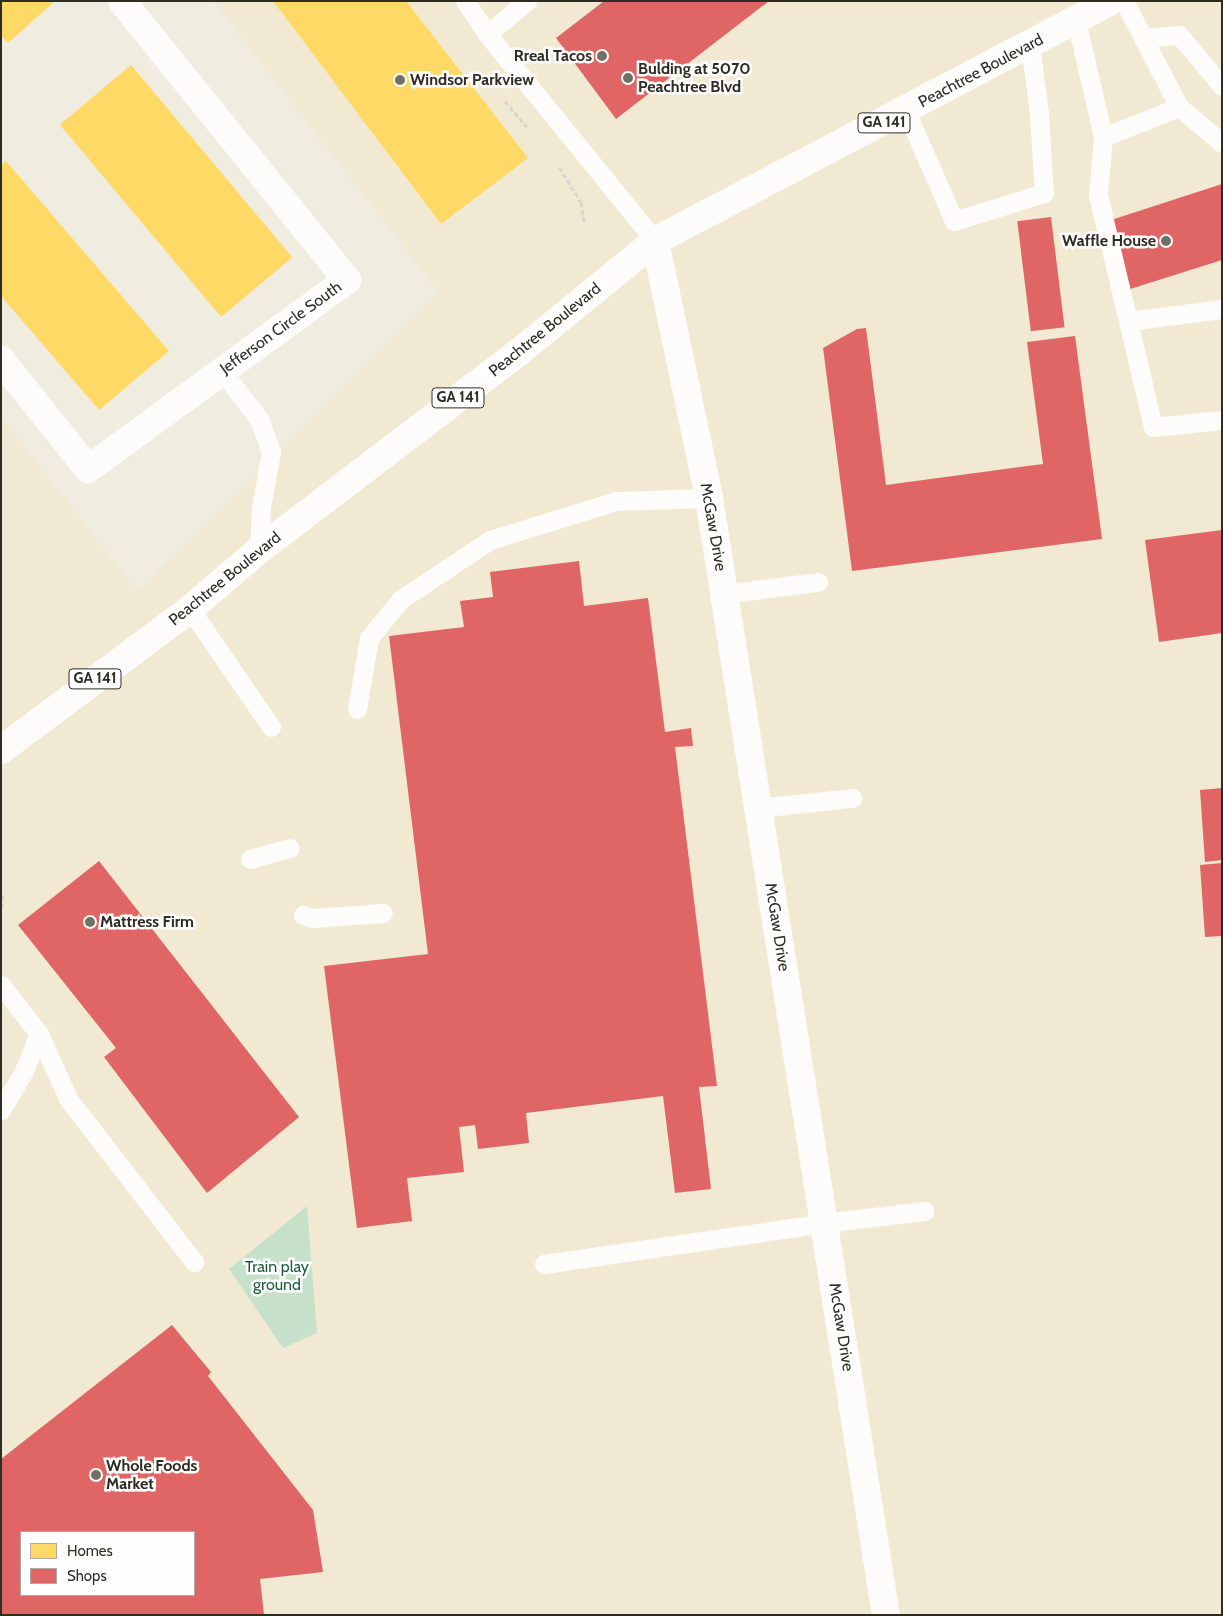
<!DOCTYPE html>
<html>
<head>
<meta charset="utf-8">
<style>
	body { margin:0 }
	#map { position:relative; width:1223px; height:1616px; overflow:hidden; background:#f1ece0; font-family:Cabin,sans-serif }
	div>[style] { position:absolute }
	.built>* { inset:0; background:#f2e9d2 }
	.green>* { inset:0; background:#c6e0ca }
	.homes>* { inset:0; background:#ffd966; transform-origin:0 0 }
	.shops>* { inset:0; background:#e06666; transform-origin:0 0 }
	.path>* { height:3px; margin-top:-1.5px; transform-origin:0; background:repeating-linear-gradient(90deg,#d8d6d2 0 5px,transparent 0 7.5px) }
	.service>* { height:19px; margin:-9.5px; padding:0 9.5px; transform-origin:9.5px; border-radius:9.5px; background:#fdfcfa }
	.minor>* { height:28px; margin:-14px; padding:0 14px; transform-origin:14px; border-radius:14px; background:#fdfcfa }
	.trunk>* { height:28px; margin:-14px; padding:0 14px; transform-origin:14px; border-radius:14px; background:#fdfcfa }
	.dots>* { width:14px; height:14px; translate:-50% -50%; box-sizing:border-box; border:2px solid #fefefe; border-radius:50% }
	span { translate:-50% -50%; white-space:nowrap; text-align:center; line-height:1.15; -webkit-text-stroke:5px #fefefe; paint-order:stroke }
	.shield-label span { padding:1px 4px; background:#fefefe; border:1px solid; border-radius:4px; -webkit-text-stroke-width:0 }
	.shield-label { font-size:15px; color:#2f2c23; font-weight:700 }
	.poi-label { font-size:16px; color:#2f2c23; font-weight:700 }
	.right { translate:-100% -50%; text-align:right }
	.left { translate:0 -50%; text-align:left }
	.street-label { font-size:16px; color:#2f2c23 }
	.park-label { font-size:16px; color:#1d5d3e }
	.frame { position:absolute; inset:0; border:2px solid #2f2c23; pointer-events:none }
	.legend { position:absolute; left:20px; top:1531px; width:175px; height:65px; box-sizing:border-box; background:#fefefe; border:1px solid #abaaa6; margin:0; padding:6px 9px; list-style:none; font-size:15px; color:#2f2c23 }
	.legend li { display:flex; align-items:center; gap:10px; height:25px }
	.legend b { width:25px; border:1px solid #abaaa6 }
</style>
</head>
<body>
<div id="map">
	<div class="built">
		<div style="clip-path:polygon(evenodd,213px 1px,1222px 1px,1222px 1615px,1px 1615px,1px 417px,138px 592px,439px 292px,213px 1px,21px 1532px,194px 1532px,194px 1595px,21px 1595px,21px 1532px)"></div>
	</div>
	<div class="green">
		<div style="clip-path:polygon(307px 1206px,317px 1333px,283px 1348px,229px 1269px)"></div>
	</div>
	<div class="homes">
		<div style="clip-path:polygon(1px 1px,55px 1px,8px 43px,1px 36px)"></div>
		<div style="clip-path:polygon(273px 1px,406px 1px,528px 158px,441px 224px)"></div>
		<div style="left:131px;top:65px;width:251px;height:93px;rotate:50deg"></div>
		<div style="clip-path:polygon(6px 161px,169px 351px,99px 410px,1px 296px,1px 165px)"></div>
	</div>
	<div class="shops">
		<div style="clip-path:polygon(604px 1px,769px 1px,616px 119px,556px 38px)"></div>
		<div style="clip-path:polygon(1222px 184px,1222px 260px,1127px 290px,1105px 222px)"></div>
		<div style="left:1051px;top:217px;width:111px;height:34px;rotate:83deg"></div>
		<div style="clip-path:polygon(866px 328px,886px 485px,1043px 464px,1027px 342px,1075px 336px,1102px 539px,852px 571px,823px 348px,857px 329px)"></div>
		<div style="clip-path:polygon(1222px 530px,1222px 633px,1159px 642px,1145px 540px)"></div>
		<div style="clip-path:polygon(579px 561px,584px 606px,648px 598px,665px 732px,691px 728px,693px 746px,675px 747px,717px 1086px,699px 1087px,711px 1189px,675px 1193px,663px 1096px,526px 1113px,529px 1143px,478px 1149px,475px 1125px,459px 1127px,464px 1172px,407px 1178px,412px 1221px,357px 1228px,324px 966px,428px 954px,389px 636px,464px 627px,460px 601px,493px 597px,490px 572px)"></div>
		<div style="clip-path:polygon(1222px 788px,1222px 860px,1205px 862px,1200px 790px)"></div>
		<div style="clip-path:polygon(99px 861px,299px 1117px,207px 1193px,104px 1057px,116px 1048px,18px 925px)"></div>
		<div style="clip-path:polygon(1222px 863px,1222px 936px,1205px 937px,1200px 865px)"></div>
		<div style="clip-path:polygon(evenodd,172px 1325px,211px 1372px,208px 1376px,313px 1510px,323px 1572px,260px 1579px,264px 1615px,1px 1615px,1px 1459px,172px 1325px,21px 1532px,194px 1532px,194px 1595px,21px 1595px,21px 1532px)"></div>
	</div>
	<div class="path">
		<div style="left:505px;top:101px;width:34px;rotate:50deg"></div>
		<div style="left:559px;top:167px;width:41px;rotate:57.8deg"></div>
		<div style="left:581px;top:202px;width:20px;rotate:81deg"></div>
		<div style="left:2px;top:908px;width:16px;rotate:-86deg"></div>
	</div>
	<div class="service">
		<div style="left:465px;top:1px;width:40px;rotate:56deg"></div>
		<div style="left:487px;top:34px;width:267px;rotate:50.9deg"></div>
		<div style="left:1076px;top:20px;width:120px;rotate:77deg"></div>
		<div style="left:1103px;top:137px;width:82px;rotate:-21.5deg"></div>
		<div style="left:1179px;top:107px;width:119px;rotate:-117.4deg"></div>
		<div style="left:487px;top:34px;width:52px;rotate:-39.5deg"></div>
		<div style="left:1143px;top:38px;width:36px;rotate:-5deg"></div>
		<div style="left:1179px;top:35px;width:67px;rotate:49.9deg"></div>
		<div style="left:1179px;top:107px;width:56px;rotate:39.9deg"></div>
		<div style="left:906px;top:111px;width:120px;rotate:66.4deg"></div>
		<div style="left:954px;top:221px;width:94px;rotate:-17.3deg"></div>
		<div style="left:1044px;top:193px;width:80px;rotate:-93.6deg"></div>
		<div style="left:1039px;top:113px;width:69px;rotate:-97.5deg"></div>
		<div style="left:1103px;top:137px;width:58px;rotate:94.9deg"></div>
		<div style="left:1098px;top:195px;width:130px;rotate:76.6deg"></div>
		<div style="left:1128px;top:321px;width:95px;rotate:-7.3deg"></div>
		<div style="left:1128px;top:321px;width:109px;rotate:76.7deg"></div>
		<div style="left:1153px;top:427px;width:69px;rotate:-5.8deg"></div>
		<div style="left:222px;top:371px;width:61px;rotate:52.4deg"></div>
		<div style="left:259px;top:419px;width:35px;rotate:70deg"></div>
		<div style="left:271px;top:452px;width:56px;rotate:100.3deg"></div>
		<div style="left:261px;top:507px;width:43px;rotate:92.7deg"></div>
		<div style="left:724px;top:594px;width:95px;rotate:-7.3deg"></div>
		<div style="left:190px;top:609px;width:143px;rotate:55.5deg"></div>
		<div style="left:357px;top:709px;width:72px;rotate:-80.4deg"></div>
		<div style="left:369px;top:638px;width:50px;rotate:-50.6deg"></div>
		<div style="left:401px;top:599px;width:107px;rotate:-33.5deg"></div>
		<div style="left:490px;top:540px;width:132px;rotate:-17.2deg"></div>
		<div style="left:616px;top:501px;width:93px;rotate:-1.8deg"></div>
		<div style="left:758px;top:808px;width:95px;rotate:-6.1deg"></div>
		<div style="left:250px;top:859px;width:41px;rotate:-15.4deg"></div>
		<div style="left:303px;top:915px;width:10px;rotate:17deg"></div>
		<div style="left:313px;top:918px;width:70px;rotate:-4.1deg"></div>
		<div style="left:1px;top:985px;width:62px;rotate:52.2deg"></div>
		<div style="left:39px;top:1034px;width:72px;rotate:65.6deg"></div>
		<div style="left:69px;top:1100px;width:205px;rotate:52.3deg"></div>
		<div style="left:1px;top:1110px;width:45px;rotate:-59.5deg"></div>
		<div style="left:24px;top:1071px;width:40px;rotate:-68deg"></div>
		<div style="left:544px;top:1264px;width:283px;rotate:-8.3deg"></div>
		<div style="left:824px;top:1223px;width:101px;rotate:-6.8deg"></div>
	</div>
	<div class="minor">
		<div style="left:655px;top:241px;width:263px;rotate:78.1deg"></div>
		<div style="left:709px;top:498px;width:1131px;rotate:81deg"></div>
		<div style="left:1px;top:360px;width:139px;rotate:51.4deg"></div>
		<div style="left:88px;top:469px;width:321px;rotate:-36.1deg"></div>
		<div style="left:347px;top:280px;width:358px;rotate:-128.9deg"></div>
	</div>
	<div class="trunk">
		<div style="left:1px;top:750px;width:236px;rotate:-36.7deg"></div>
		<div style="left:190px;top:609px;width:91px;rotate:-40.5deg"></div>
		<div style="left:259px;top:550px;width:327px;rotate:-37.3deg"></div>
		<div style="left:519px;top:352px;width:176px;rotate:-39.2deg"></div>
		<div style="left:655px;top:241px;width:515px;rotate:-27.76deg"></div>
	</div>
	<div class="dots">
		<div style="left:602px;top:56px;background:#736f65"></div>
		<div style="left:628px;top:78px;background:#736f65"></div>
		<div style="left:400px;top:80px;background:#736f65"></div>
		<div style="left:1166px;top:241px;background:#736f65"></div>
		<div style="left:90px;top:922px;background:#736f65"></div>
		<div style="left:96px;top:1475px;background:#736f65"></div>
	</div>
	<div class="shield-label">
		<span style="left:884px;top:123px">GA 141</span>
		<span style="left:458px;top:398px">GA 141</span>
		<span style="left:95px;top:679px">GA 141</span>
	</div>
	<div class="poi-label">
		<span class="right" style="left:592px;top:56px">Rreal Tacos</span>
		<span class="left" style="left:638px;top:78px">Bulding at 5070<br>Peachtree Blvd</span>
		<span class="left" style="left:410px;top:80px">Windsor Parkview</span>
		<span class="right" style="left:1156px;top:241px">Waffle House</span>
		<span class="left" style="left:100px;top:922px">Mattress Firm</span>
		<span class="left" style="left:106px;top:1475px">Whole Foods<br>Market</span>
	</div>
	<div class="street-label">
		<span style="left:981px;top:71px;rotate:-28deg">Peachtree Boulevard</span>
		<span style="left:281px;top:328px;rotate:-36deg">Jefferson Circle South</span>
		<span style="left:545px;top:330px;rotate:-39deg">Peachtree Boulevard</span>
		<span style="left:713px;top:527px;rotate:80deg">McGaw Drive</span>
		<span style="left:225px;top:579px;rotate:-39deg">Peachtree Boulevard</span>
		<span style="left:777px;top:927px;rotate:81deg">McGaw Drive</span>
		<span style="left:841px;top:1327px;rotate:81deg">McGaw Drive</span>
	</div>
	<div class="park-label">
		<span style="left:277px;top:1276px">Train play<br>ground</span>
	</div>
	<div class="frame"></div>
	<ul class="legend">
	<li><b style="height:14px;background:#ffd966"></b>Homes</li>
	<li><b style="height:14px;background:#e06666"></b>Shops</li>
	</ul>
</div>
</body>
</html>
